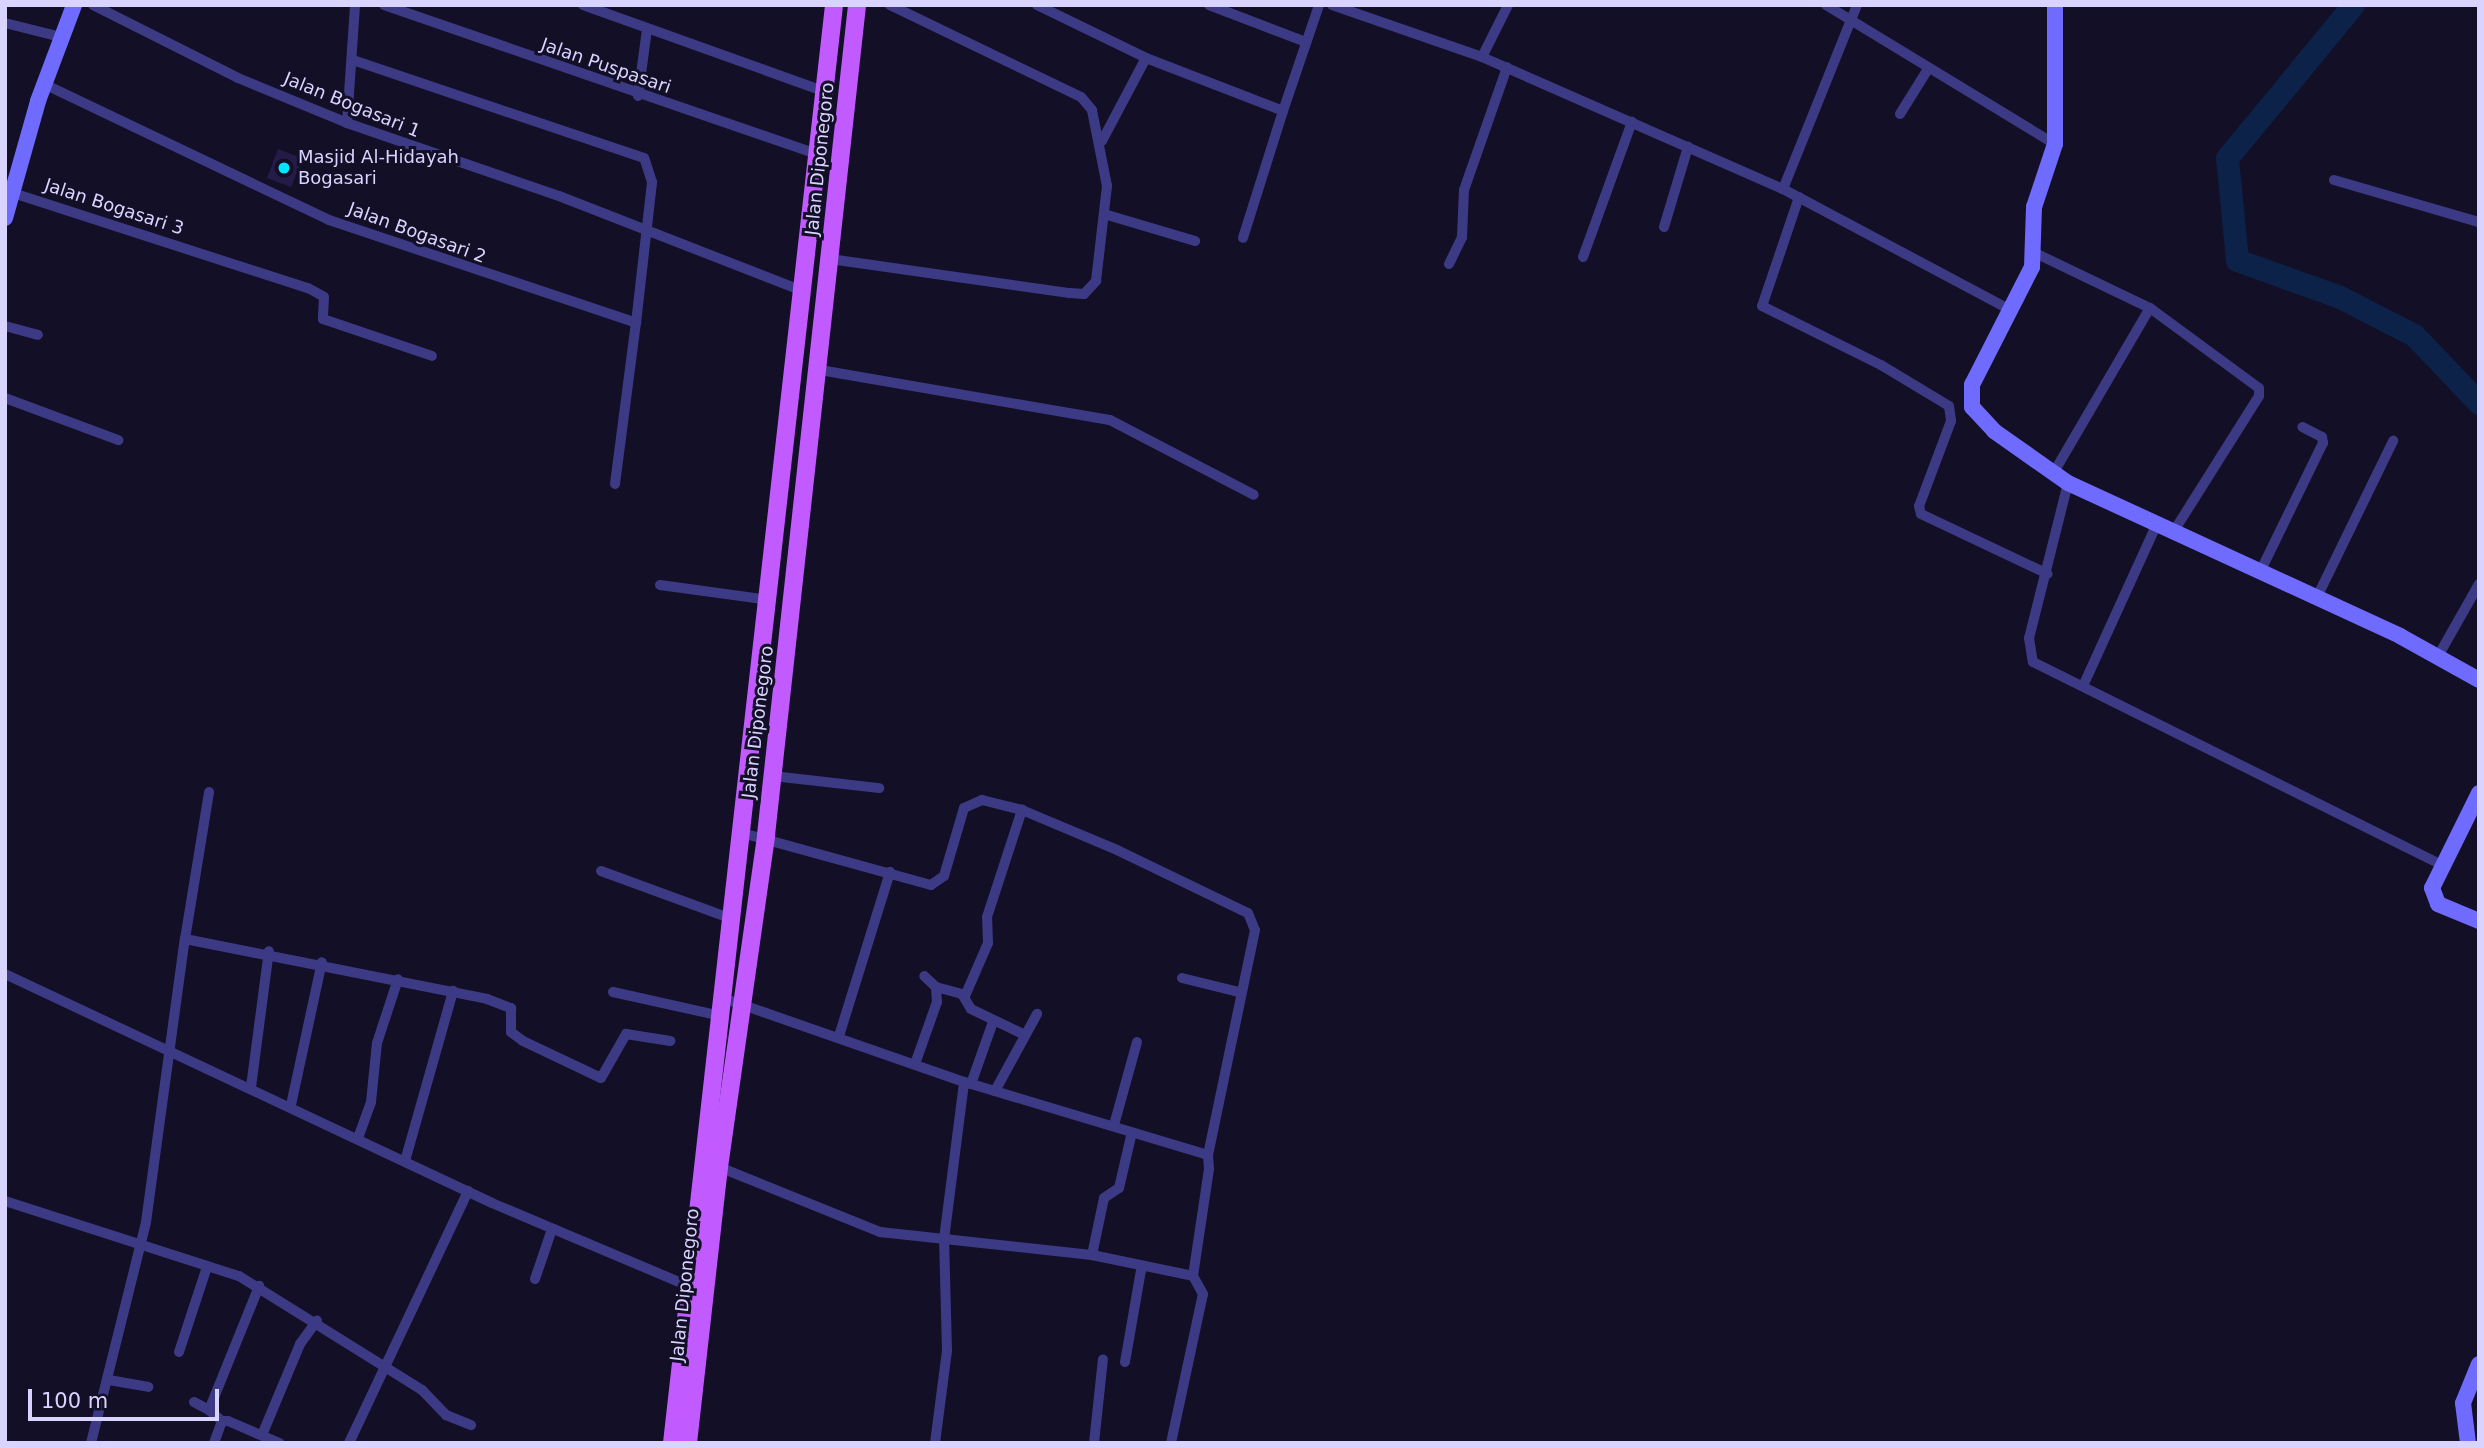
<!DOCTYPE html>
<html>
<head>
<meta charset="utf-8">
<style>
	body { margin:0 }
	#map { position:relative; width:2484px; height:1448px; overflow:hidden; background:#130f26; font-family:"DejaVu Sans",sans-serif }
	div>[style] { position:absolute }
	.river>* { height:23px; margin:-11.5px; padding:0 11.5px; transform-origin:11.5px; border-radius:11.5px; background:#0c2248 }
	.building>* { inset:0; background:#241b47; transform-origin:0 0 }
	.street>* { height:10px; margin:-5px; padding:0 5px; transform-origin:5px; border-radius:5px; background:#3d3a85 }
	.secondary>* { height:16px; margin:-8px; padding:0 8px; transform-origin:8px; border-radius:8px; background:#6f6bff }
	.primary>* { height:18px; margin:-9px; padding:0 9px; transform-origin:9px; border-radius:9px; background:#c25bff }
	.dots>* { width:19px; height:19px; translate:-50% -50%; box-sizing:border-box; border:4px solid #130f26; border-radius:50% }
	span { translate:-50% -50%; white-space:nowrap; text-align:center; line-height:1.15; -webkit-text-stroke:6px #130f26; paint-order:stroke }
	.street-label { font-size:18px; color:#d9d4ff }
	.poi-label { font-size:18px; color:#d9d4ff }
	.left { translate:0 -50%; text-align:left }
	.frame { position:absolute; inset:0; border:7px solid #d9d4ff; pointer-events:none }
	.scale { position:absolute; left:28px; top:1389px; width:191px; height:32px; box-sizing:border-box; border:4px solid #d9d4ff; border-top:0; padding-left:9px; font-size:21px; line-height:24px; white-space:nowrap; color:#d9d4ff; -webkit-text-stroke:5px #130f26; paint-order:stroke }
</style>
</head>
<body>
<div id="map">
	<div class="river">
		<div style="left:2353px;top:5px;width:198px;rotate:129.5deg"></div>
		<div style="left:2227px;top:158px;width:102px;rotate:84.4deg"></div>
		<div style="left:2237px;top:260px;width:109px;rotate:19.8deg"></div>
		<div style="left:2340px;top:297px;width:83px;rotate:27.2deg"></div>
		<div style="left:2414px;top:335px;width:94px;rotate:46.3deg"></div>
	</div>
	<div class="building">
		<div style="left:278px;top:149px;width:26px;height:31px;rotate:21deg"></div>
	</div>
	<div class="street">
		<div style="left:93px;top:5px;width:162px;rotate:26.7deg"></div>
		<div style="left:238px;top:78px;width:118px;rotate:22.4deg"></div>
		<div style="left:347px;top:123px;width:224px;rotate:19deg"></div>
		<div style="left:559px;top:196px;width:264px;rotate:21.3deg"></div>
		<div style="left:384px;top:5px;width:460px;rotate:19deg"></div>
		<div style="left:583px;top:5px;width:258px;rotate:19.7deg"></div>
		<div style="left:1037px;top:5px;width:121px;rotate:25.9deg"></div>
		<div style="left:1209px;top:5px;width:104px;rotate:20.9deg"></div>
		<div style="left:1332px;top:5px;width:159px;rotate:19.1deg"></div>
		<div style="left:1482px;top:57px;width:329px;rotate:23.7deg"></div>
		<div style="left:1783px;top:189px;width:258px;rotate:28deg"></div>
		<div style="left:1826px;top:5px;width:268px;rotate:31.3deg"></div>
		<div style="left:5px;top:23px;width:58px;rotate:14deg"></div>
		<div style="left:1482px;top:57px;width:58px;rotate:-63.4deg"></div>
		<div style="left:44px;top:84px;width:316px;rotate:25.5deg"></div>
		<div style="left:329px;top:220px;width:324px;rotate:18.5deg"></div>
		<div style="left:636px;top:323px;width:142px;rotate:-83.5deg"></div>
		<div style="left:652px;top:182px;width:25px;rotate:-108deg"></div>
		<div style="left:644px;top:158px;width:308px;rotate:-161.4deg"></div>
		<div style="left:638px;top:96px;width:68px;rotate:-82.3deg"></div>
		<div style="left:1283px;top:111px;width:112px;rotate:-71.2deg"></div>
		<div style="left:1900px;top:114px;width:53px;rotate:-58.1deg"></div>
		<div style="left:347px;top:123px;width:118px;rotate:-86.1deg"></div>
		<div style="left:1102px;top:141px;width:94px;rotate:-62.1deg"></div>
		<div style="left:1146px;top:58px;width:147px;rotate:21.1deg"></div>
		<div style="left:1283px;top:111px;width:133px;rotate:107.5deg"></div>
		<div style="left:2334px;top:180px;width:151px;rotate:16.2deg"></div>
		<div style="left:1783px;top:189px;width:198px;rotate:-68.1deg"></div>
		<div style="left:13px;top:193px;width:310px;rotate:17.9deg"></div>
		<div style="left:308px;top:288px;width:18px;rotate:29deg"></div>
		<div style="left:324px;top:297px;width:22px;rotate:93deg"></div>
		<div style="left:323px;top:319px;width:115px;rotate:18.7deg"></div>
		<div style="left:1799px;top:197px;width:115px;rotate:108.7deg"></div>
		<div style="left:1762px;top:306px;width:133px;rotate:26.4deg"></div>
		<div style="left:1881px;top:365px;width:79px;rotate:31.1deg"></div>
		<div style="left:1949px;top:406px;width:15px;rotate:82deg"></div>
		<div style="left:1951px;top:421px;width:91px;rotate:110.6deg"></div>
		<div style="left:1919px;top:506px;width:8px;rotate:76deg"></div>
		<div style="left:1921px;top:514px;width:140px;rotate:25.3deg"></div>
		<div style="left:1104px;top:214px;width:95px;rotate:16.5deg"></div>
		<div style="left:1664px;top:227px;width:84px;rotate:-73.3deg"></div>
		<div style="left:2033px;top:252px;width:130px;rotate:25.6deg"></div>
		<div style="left:2150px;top:308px;width:135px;rotate:36.3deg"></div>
		<div style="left:2259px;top:388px;width:8px;rotate:90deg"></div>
		<div style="left:2259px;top:396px;width:163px;rotate:122.2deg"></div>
		<div style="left:1583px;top:257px;width:144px;rotate:-70.1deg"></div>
		<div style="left:830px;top:259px;width:242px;rotate:8.1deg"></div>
		<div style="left:1070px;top:293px;width:14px;rotate:4deg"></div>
		<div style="left:1084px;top:294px;width:18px;rotate:-47deg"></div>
		<div style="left:1096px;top:281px;width:96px;rotate:-83.4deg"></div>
		<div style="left:1107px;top:186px;width:77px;rotate:-101.2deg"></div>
		<div style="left:1092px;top:110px;width:17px;rotate:-130deg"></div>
		<div style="left:1081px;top:97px;width:212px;rotate:-154.3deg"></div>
		<div style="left:1449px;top:264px;width:30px;rotate:-64deg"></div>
		<div style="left:1462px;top:237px;width:47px;rotate:-87.6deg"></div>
		<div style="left:1464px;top:190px;width:130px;rotate:-70.7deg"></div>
		<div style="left:5px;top:326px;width:34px;rotate:15deg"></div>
		<div style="left:820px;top:370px;width:294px;rotate:9.8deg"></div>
		<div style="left:1110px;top:420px;width:162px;rotate:27.5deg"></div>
		<div style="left:5px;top:398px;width:121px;rotate:20.4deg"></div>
		<div style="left:2054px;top:472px;width:190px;rotate:-59.7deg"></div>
		<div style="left:2068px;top:483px;width:160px;rotate:104.1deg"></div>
		<div style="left:2029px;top:638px;width:24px;rotate:81deg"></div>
		<div style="left:2033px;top:662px;width:454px;rotate:26.4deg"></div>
		<div style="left:615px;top:484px;width:162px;rotate:-82.6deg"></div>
		<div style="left:2260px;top:572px;width:144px;rotate:-64deg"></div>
		<div style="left:2323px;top:443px;width:6px;rotate:-99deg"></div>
		<div style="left:2322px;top:437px;width:22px;rotate:-153deg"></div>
		<div style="left:660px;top:585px;width:110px;rotate:7.8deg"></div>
		<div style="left:2317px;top:597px;width:174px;rotate:-64deg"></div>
		<div style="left:2437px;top:658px;width:85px;rotate:-60.4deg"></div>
		<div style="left:2083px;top:686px;width:176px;rotate:-65.5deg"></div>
		<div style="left:773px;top:776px;width:107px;rotate:6.5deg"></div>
		<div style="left:742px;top:833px;width:196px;rotate:15.4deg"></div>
		<div style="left:931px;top:885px;width:16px;rotate:-35deg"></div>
		<div style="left:944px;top:876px;width:71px;rotate:-73.6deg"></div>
		<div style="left:964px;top:808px;width:20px;rotate:-24deg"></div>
		<div style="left:982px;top:800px;width:41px;rotate:14deg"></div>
		<div style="left:1022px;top:810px;width:103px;rotate:22.8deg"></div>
		<div style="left:1117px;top:850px;width:145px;rotate:25.7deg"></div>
		<div style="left:1248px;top:913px;width:18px;rotate:68deg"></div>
		<div style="left:1255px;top:930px;width:230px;rotate:101.8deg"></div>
		<div style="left:601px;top:871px;width:140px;rotate:20.1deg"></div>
		<div style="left:185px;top:939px;width:149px;rotate:-80.7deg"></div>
		<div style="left:5px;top:974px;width:538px;rotate:25.18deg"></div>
		<div style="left:492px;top:1203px;width:218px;rotate:22.9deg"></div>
		<div style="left:1182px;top:978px;width:59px;rotate:13.8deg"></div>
		<div style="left:936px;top:987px;width:27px;rotate:15deg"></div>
		<div style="left:962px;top:994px;width:17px;rotate:59deg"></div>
		<div style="left:971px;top:1009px;width:60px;rotate:25.7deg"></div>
		<div style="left:613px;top:992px;width:111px;rotate:12.5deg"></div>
		<div style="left:965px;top:996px;width:58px;rotate:-66.5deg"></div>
		<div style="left:988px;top:943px;width:26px;rotate:-92deg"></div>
		<div style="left:987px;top:917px;width:113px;rotate:-71.9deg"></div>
		<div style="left:839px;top:1036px;width:172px;rotate:-72.7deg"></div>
		<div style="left:915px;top:1064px;width:66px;rotate:-70.5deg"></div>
		<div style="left:937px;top:1002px;width:15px;rotate:-94deg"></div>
		<div style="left:936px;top:987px;width:16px;rotate:-137deg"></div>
		<div style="left:971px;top:1084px;width:66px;rotate:-70.5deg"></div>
		<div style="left:251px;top:1087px;width:137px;rotate:-82.5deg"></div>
		<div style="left:995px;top:1091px;width:88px;rotate:-61.4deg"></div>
		<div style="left:291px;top:1105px;width:146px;rotate:-77.8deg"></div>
		<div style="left:1114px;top:1125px;width:86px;rotate:-74.5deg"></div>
		<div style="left:358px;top:1138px;width:38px;rotate:-70deg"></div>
		<div style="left:371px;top:1102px;width:59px;rotate:-84.2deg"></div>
		<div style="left:377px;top:1043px;width:67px;rotate:-71.8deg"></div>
		<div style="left:405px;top:1161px;width:177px;rotate:-74.2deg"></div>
		<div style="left:719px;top:1167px;width:174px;rotate:22deg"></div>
		<div style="left:880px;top:1232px;width:213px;rotate:6.2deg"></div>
		<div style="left:1092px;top:1255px;width:103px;rotate:11.7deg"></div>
		<div style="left:1193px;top:1276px;width:108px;rotate:-81.5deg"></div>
		<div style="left:1209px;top:1169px;width:14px;rotate:-94deg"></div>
		<div style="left:1208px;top:1155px;width:255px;rotate:-163.3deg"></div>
		<div style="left:964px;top:1082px;width:255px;rotate:-160.8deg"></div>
		<div style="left:5px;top:1201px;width:246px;rotate:17.8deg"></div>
		<div style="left:239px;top:1276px;width:216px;rotate:31.9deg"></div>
		<div style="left:422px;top:1390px;width:35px;rotate:46deg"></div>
		<div style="left:446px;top:1415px;width:27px;rotate:22deg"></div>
		<div style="left:1092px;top:1255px;width:58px;rotate:-78.1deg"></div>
		<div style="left:1104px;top:1198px;width:18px;rotate:-34deg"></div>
		<div style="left:1119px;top:1188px;width:57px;rotate:-76.9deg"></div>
		<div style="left:535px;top:1279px;width:53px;rotate:-71.2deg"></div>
		<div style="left:179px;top:1352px;width:89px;rotate:-71.8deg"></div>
		<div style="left:1125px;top:1362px;width:98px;rotate:-80.1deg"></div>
		<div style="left:109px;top:1380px;width:40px;rotate:10deg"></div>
		<div style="left:194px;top:1402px;width:17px;rotate:28deg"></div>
		<div style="left:222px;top:1421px;width:17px;rotate:-140deg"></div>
		<div style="left:209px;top:1410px;width:134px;rotate:-68deg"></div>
		<div style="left:262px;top:1435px;width:99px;rotate:-67.3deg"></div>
		<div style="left:300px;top:1344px;width:29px;rotate:-54deg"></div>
		<div style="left:91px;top:1443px;width:228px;rotate:-76deg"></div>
		<div style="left:146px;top:1222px;width:286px;rotate:-82.2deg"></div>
		<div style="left:185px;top:939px;width:308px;rotate:11.2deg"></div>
		<div style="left:487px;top:999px;width:26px;rotate:21deg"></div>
		<div style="left:511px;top:1008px;width:24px;rotate:90deg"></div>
		<div style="left:511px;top:1032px;width:15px;rotate:37deg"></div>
		<div style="left:523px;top:1041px;width:86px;rotate:25.4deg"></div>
		<div style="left:601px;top:1078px;width:51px;rotate:-60.4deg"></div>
		<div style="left:626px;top:1034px;width:45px;rotate:9deg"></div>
		<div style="left:214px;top:1443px;width:23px;rotate:-70deg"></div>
		<div style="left:222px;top:1421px;width:6px"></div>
		<div style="left:228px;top:1421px;width:56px;rotate:23.3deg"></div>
		<div style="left:349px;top:1443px;width:279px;rotate:-64.7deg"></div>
		<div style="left:935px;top:1443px;width:93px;rotate:-82.6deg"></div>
		<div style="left:947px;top:1351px;width:112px;rotate:-91.5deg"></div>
		<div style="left:944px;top:1239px;width:158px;rotate:-82.7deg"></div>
		<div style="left:1094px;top:1443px;width:84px;rotate:-83.9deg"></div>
		<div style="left:1171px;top:1443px;width:152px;rotate:-77.9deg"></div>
		<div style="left:1203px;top:1294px;width:21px;rotate:-119deg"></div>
	</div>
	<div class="secondary">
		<div style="left:2055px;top:5px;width:139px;rotate:90deg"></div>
		<div style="left:2055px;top:144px;width:66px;rotate:108.4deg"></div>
		<div style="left:2034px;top:207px;width:60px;rotate:91.9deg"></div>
		<div style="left:2032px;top:267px;width:132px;rotate:117deg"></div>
		<div style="left:1972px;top:385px;width:22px;rotate:90deg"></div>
		<div style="left:1972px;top:407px;width:33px;rotate:47deg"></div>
		<div style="left:1994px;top:431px;width:90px;rotate:35.1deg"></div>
		<div style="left:2068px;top:483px;width:366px;rotate:24.7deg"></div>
		<div style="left:2400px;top:636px;width:90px;rotate:29.1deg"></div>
		<div style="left:5px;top:218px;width:122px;rotate:-74.2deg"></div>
		<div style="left:38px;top:101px;width:103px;rotate:-69.4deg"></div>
		<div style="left:2479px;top:793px;width:106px;rotate:116.3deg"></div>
		<div style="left:2432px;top:888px;width:17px;rotate:69deg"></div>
		<div style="left:2438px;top:904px;width:44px;rotate:22.5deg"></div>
		<div style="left:2468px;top:1443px;width:40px;rotate:-97.1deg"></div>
		<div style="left:2463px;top:1403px;width:42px;rotate:-67.7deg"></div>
	</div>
	<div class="primary">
		<div style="left:672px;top:1443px;width:1447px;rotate:-83.57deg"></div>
		<div style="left:688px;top:1443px;width:278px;rotate:-83.6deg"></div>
		<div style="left:719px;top:1167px;width:335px;rotate:-81.9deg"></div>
		<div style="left:766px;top:835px;width:835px;rotate:-83.74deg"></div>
	</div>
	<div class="dots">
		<div style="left:284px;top:168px;background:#00e5ff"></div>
	</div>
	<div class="street-label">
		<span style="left:606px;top:66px;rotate:19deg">Jalan Puspasari</span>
		<span style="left:352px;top:105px;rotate:22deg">Jalan Bogasari 1</span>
		<span style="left:820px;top:159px;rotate:-84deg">Jalan Diponegoro</span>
		<span style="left:114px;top:207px;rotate:18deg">Jalan Bogasari 3</span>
		<span style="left:417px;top:233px;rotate:20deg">Jalan Bogasari 2</span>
		<span style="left:758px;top:722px;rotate:-83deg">Jalan Diponegoro</span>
		<span style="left:685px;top:1285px;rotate:-84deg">Jalan Diponegoro</span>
	</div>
	<div class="poi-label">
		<span class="left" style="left:298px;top:168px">Masjid Al-Hidayah<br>Bogasari</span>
	</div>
	<div class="frame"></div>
	<div class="scale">100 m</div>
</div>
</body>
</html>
